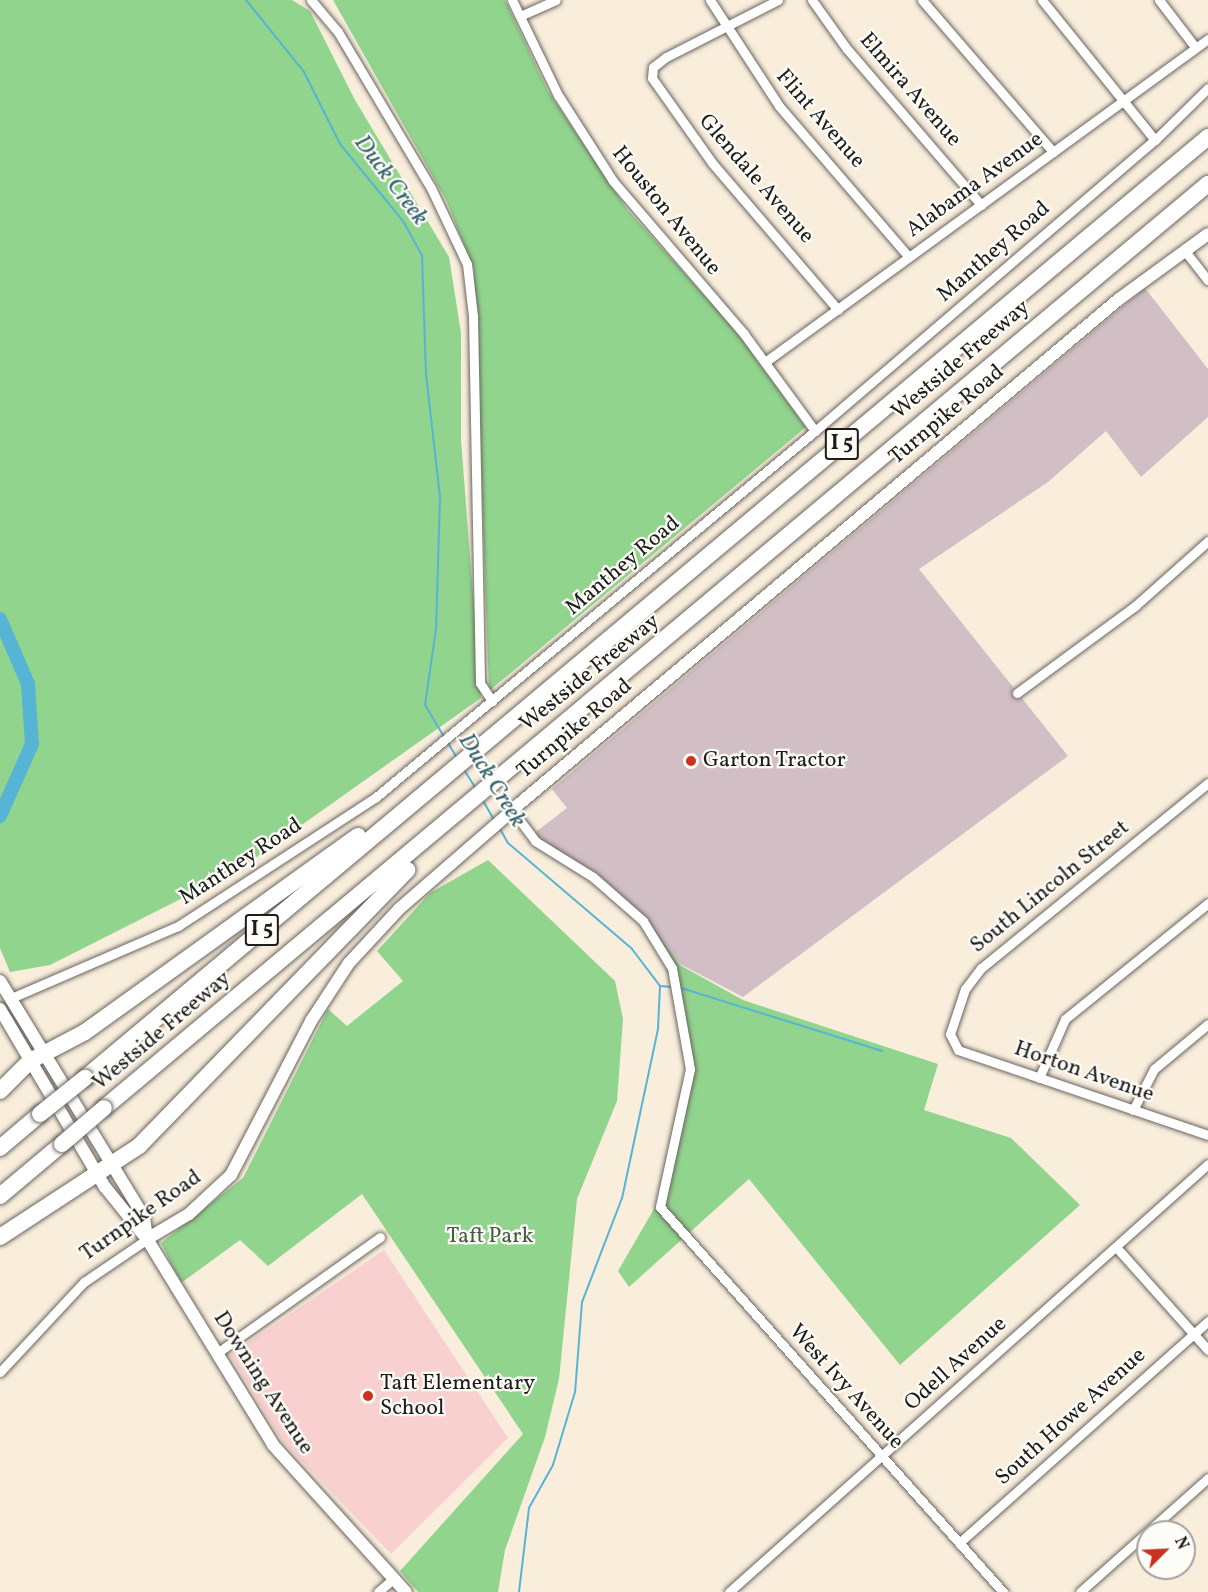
<!DOCTYPE html>
<html>
<head>
<meta charset="utf-8">
<style>
	body { margin:0 }
	#map { position:relative; width:1208px; height:1592px; overflow:hidden; background:#f9eddc; font-family:Vollkorn,serif }
	div>[style] { position:absolute }
	.built>* { inset:0; background:#f7d0cf }
	.industrial>* { inset:0; background:#d2bec5 }
	.green>* { inset:0; background:#91d48d }
	.stream>* { height:2px; margin:-1px; padding:0 1px; transform-origin:1px; border-radius:1px; background:#56b4d4 }
	.river>* { height:14px; margin:-7px; padding:0 7px; transform-origin:7px; border-radius:7px; background:#56b4d4 }
	.roads { filter:drop-shadow(0 0 2px #69655f) drop-shadow(0 0 2px #69655f) }
	.street>* { height:9px; margin:-4.5px; padding:0 4.5px; transform-origin:4.5px; border-radius:4.5px; background:#fff }
	.secondary>* { height:12px; margin:-6px; padding:0 6px; transform-origin:6px; border-radius:6px; background:#fff }
	.highway>* { height:16px; margin:-8px; padding:0 8px; transform-origin:8px; border-radius:8px; background:#fff }
	.bridges { filter:drop-shadow(0 0 2px #69655f) drop-shadow(0 0 2px #69655f) }
	.highway-bridge>* { height:16px; margin:-8px; padding:0 8px; transform-origin:8px; border-radius:8px; background:#fff }
	.dots>* { width:16px; height:16px; translate:-50% -50%; box-sizing:border-box; border:3px solid #fdfcf7; border-radius:50% }
	span { translate:-50% -50%; white-space:nowrap; text-align:center; line-height:1.15; -webkit-text-stroke:4.5px #fdfcf7; paint-order:stroke }
	.shield-label span { padding:2px 4px; background:#fdfcf7; border:2px solid; border-radius:4px; -webkit-text-stroke-width:0 }
	.shield-label { font-size:21px; color:#1c1c1c; font-weight:700 }
	.street-label { font-size:22px; color:#1c1c1c }
	.poi-label { font-size:22px; color:#1c1c1c }
	.left { translate:0 -50%; text-align:left }
	.park-label { font-size:22px; color:#455c44 }
	.water-label { font-size:24px; color:#36606f; font-style:italic }
	.north { position:absolute; left:1136px; top:1520px; width:60px; height:60px; box-sizing:border-box; background:#fdfcf7; border:2px solid #a3a29f; border-radius:50%; rotate:66deg; font-size:16px; font-weight:700; line-height:24px; text-align:center; color:#1c1c1c }
	.north::after { content:''; display:block; margin:auto; width:21px; height:27px; background:#c8321e; clip-path:polygon(50% 0,100% 100%,50% 72%,0 100%) }
</style>
</head>
<body>
<div id="map">
	<div class="built">
		<div style="clip-path:polygon(384px 1250px,508px 1438px,391px 1554px,283px 1442px,230px 1355px)"></div>
	</div>
	<div class="industrial">
		<div style="clip-path:polygon(1145px 288px,1208px 369px,1208px 417px,1141px 477px,1106px 431px,1048px 482px,919px 569px,1068px 756px,743px 997px,680px 964px,641px 914px,528px 838px,567px 808px,552px 789px)"></div>
	</div>
	<div class="green">
		<div style="clip-path:polygon(0 0,292px 0,310px 11px,355px 100px,449px 257px,461px 333px,461px 440px,481px 698px,238px 870px,50px 965px,10px 972px,0 948px)"></div>
		<div style="clip-path:polygon(333px 0,505px 0,548px 91px,627px 209px,735px 330px,806px 427px,489px 691px,474px 269px,446px 200px)"></div>
		<div style="clip-path:polygon(488px 860px,615px 981px,623px 1019px,617px 1101px,577px 1199px,559px 1379px,545px 1437px,505px 1550px,498px 1592px,418px 1592px,400px 1571px,523px 1434px,362px 1194px,268px 1266px,240px 1240px,181px 1283px,161px 1243px,243px 1178px,328px 1009px,347px 1026px,403px 981px,377px 951px,430px 893px)"></div>
		<div style="clip-path:polygon(653px 927px,680px 965px,743px 1000px,938px 1064px,924px 1110px,1011px 1138px,1080px 1205px,900px 1365px,749px 1179px,629px 1287px,618px 1271px,658px 1202px,686px 1104px,688px 1036px)"></div>
	</div>
	<div class="stream">
		<div style="left:246px;top:0;width:92px;rotate:51.1deg"></div>
		<div style="left:304px;top:72px;width:80px;rotate:63.4deg"></div>
		<div style="left:340px;top:144px;width:99px;rotate:50.7deg"></div>
		<div style="left:403px;top:221px;width:39px;rotate:61deg"></div>
		<div style="left:422px;top:255px;width:119px;rotate:88.1deg"></div>
		<div style="left:426px;top:374px;width:124px;rotate:83.5deg"></div>
		<div style="left:440px;top:497px;width:132px;rotate:91.7deg"></div>
		<div style="left:436px;top:629px;width:77px;rotate:98.2deg"></div>
		<div style="left:425px;top:705px;width:39px;rotate:59deg"></div>
		<div style="left:448px;top:743px;width:17px;rotate:59deg"></div>
		<div style="left:463px;top:768px;width:25px;rotate:58deg"></div>
		<div style="left:482px;top:799px;width:24px;rotate:60deg"></div>
		<div style="left:499px;top:827px;width:18px;rotate:61deg"></div>
		<div style="left:508px;top:843px;width:163px;rotate:40.5deg"></div>
		<div style="left:632px;top:949px;width:46px;rotate:52.9deg"></div>
		<div style="left:660px;top:986px;width:43px;rotate:92.7deg"></div>
		<div style="left:658px;top:1029px;width:173px;rotate:102deg"></div>
		<div style="left:622px;top:1198px;width:111px;rotate:111deg"></div>
		<div style="left:582px;top:1302px;width:90px;rotate:94.4deg"></div>
		<div style="left:575px;top:1392px;width:76px;rotate:106.8deg"></div>
		<div style="left:553px;top:1465px;width:49px;rotate:119.2deg"></div>
		<div style="left:529px;top:1508px;width:85px;rotate:96.8deg"></div>
		<div style="left:660px;top:986px;width:12px;rotate:5deg"></div>
		<div style="left:678px;top:987px;width:214px;rotate:17.4deg"></div>
	</div>
	<div class="river">
		<div style="left:0;top:619px;width:71px;rotate:66.7deg"></div>
		<div style="left:28px;top:684px;width:60px;rotate:86.2deg"></div>
		<div style="left:32px;top:744px;width:79px;rotate:114deg"></div>
	</div>
	<div class="roads">
		<div class="street">
			<div style="left:311px;top:0;width:42px;rotate:49.8deg"></div>
			<div style="left:338px;top:32px;width:182px;rotate:59.2deg"></div>
			<div style="left:431px;top:188px;width:84px;rotate:64.7deg"></div>
			<div style="left:467px;top:264px;width:52px;rotate:83.4deg"></div>
			<div style="left:473px;top:316px;width:367px;rotate:88.9deg"></div>
			<div style="left:480px;top:683px;width:22px;rotate:56deg"></div>
			<div style="left:512px;top:0;width:106px;rotate:64.2deg"></div>
			<div style="left:558px;top:95px;width:102px;rotate:57.4deg"></div>
			<div style="left:613px;top:181px;width:201px;rotate:49.4deg"></div>
			<div style="left:744px;top:334px;width:120px;rotate:53.8deg"></div>
			<div style="left:710px;top:0;width:126px;rotate:56.9deg"></div>
			<div style="left:779px;top:106px;width:199px;rotate:49.3deg"></div>
			<div style="left:778px;top:0;width:126px;rotate:153deg"></div>
			<div style="left:666px;top:57px;width:16px;rotate:142deg"></div>
			<div style="left:653px;top:67px;width:11px;rotate:95deg"></div>
			<div style="left:652px;top:78px;width:105px;rotate:54.7deg"></div>
			<div style="left:713px;top:164px;width:192px;rotate:49.4deg"></div>
			<div style="left:812px;top:0;width:60px;rotate:54.5deg"></div>
			<div style="left:847px;top:49px;width:206px;rotate:49.3deg"></div>
			<div style="left:922px;top:0;width:201px;rotate:49.2deg"></div>
			<div style="left:1042px;top:0;width:180px;rotate:51.1deg"></div>
			<div style="left:1159px;top:0;width:59px;rotate:52.5deg"></div>
			<div style="left:520px;top:16px;width:39px;rotate:-24deg"></div>
			<div style="left:1185px;top:251px;width:37px;rotate:52deg"></div>
			<div style="left:765px;top:362px;width:548px;rotate:-36.1deg"></div>
			<div style="left:1017px;top:693px;width:147px;rotate:-36.4deg"></div>
			<div style="left:1135px;top:606px;width:98px;rotate:-41.7deg"></div>
			<div style="left:1208px;top:783px;width:293px;rotate:140.8deg"></div>
			<div style="left:981px;top:968px;width:26px;rotate:127deg"></div>
			<div style="left:965px;top:989px;width:47px;rotate:108.4deg"></div>
			<div style="left:950px;top:1034px;width:18px;rotate:63deg"></div>
			<div style="left:958px;top:1050px;width:264px;rotate:18.8deg"></div>
			<div style="left:508px;top:813px;width:5px;rotate:-37deg"></div>
			<div style="left:512px;top:810px;width:39px;rotate:53deg"></div>
			<div style="left:535px;top:841px;width:68px;rotate:31.8deg"></div>
			<div style="left:593px;top:877px;width:67px;rotate:41.3deg"></div>
			<div style="left:643px;top:921px;width:55px;rotate:58.3deg"></div>
			<div style="left:672px;top:968px;width:103px;rotate:79.9deg"></div>
			<div style="left:690px;top:1069px;width:141px;rotate:102.3deg"></div>
			<div style="left:660px;top:1207px;width:516px;rotate:48.3deg"></div>
			<div style="left:11px;top:998px;width:182px;rotate:-23.3deg"></div>
			<div style="left:178px;top:926px;width:236px;rotate:-33.1deg"></div>
			<div style="left:376px;top:797px;width:572px;rotate:-39.82deg"></div>
			<div style="left:815px;top:431px;width:448px;rotate:-40.6deg"></div>
			<div style="left:1155px;top:140px;width:74px;rotate:-44.5deg"></div>
			<div style="left:1039px;top:1078px;width:64px;rotate:-66.2deg"></div>
			<div style="left:1065px;top:1019px;width:184px;rotate:-39deg"></div>
			<div style="left:1133px;top:1110px;width:46px;rotate:-62.9deg"></div>
			<div style="left:1154px;top:1069px;width:70px;rotate:-39.8deg"></div>
			<div style="left:1116px;top:1247px;width:138px;rotate:48.2deg"></div>
			<div style="left:217px;top:1353px;width:200px;rotate:-35.4deg"></div>
			<div style="left:0;top:1372px;width:123px;rotate:-47deg"></div>
			<div style="left:84px;top:1282px;width:76px;rotate:-34.3deg"></div>
			<div style="left:959px;top:1543px;width:334px;rotate:-41.7deg"></div>
			<div style="left:378px;top:1592px;width:21px;rotate:-41deg"></div>
			<div style="left:729px;top:1592px;width:642px;rotate:-41.78deg"></div>
			<div style="left:1080px;top:1592px;width:171px;rotate:-41.7deg"></div>
		</div>
		<div class="secondary">
			<div style="left:512px;top:810px;width:793px;rotate:-40.09deg"></div>
			<div style="left:1119px;top:299px;width:110px;rotate:-36.1deg"></div>
			<div style="left:0;top:981px;width:276px;rotate:58.6deg"></div>
			<div style="left:144px;top:1217px;width:22px;rotate:82deg"></div>
			<div style="left:0;top:1009px;width:207px;rotate:59.5deg"></div>
			<div style="left:105px;top:1187px;width:67px;rotate:51.1deg"></div>
			<div style="left:147px;top:1239px;width:241px;rotate:58.5deg"></div>
			<div style="left:273px;top:1445px;width:198px;rotate:47.9deg"></div>
			<div style="left:147px;top:1239px;width:49px;rotate:-30.8deg"></div>
			<div style="left:189px;top:1214px;width:57px;rotate:-42.9deg"></div>
			<div style="left:231px;top:1175px;width:174px;rotate:-62.5deg"></div>
			<div style="left:311px;top:1021px;width:69px;rotate:-56.8deg"></div>
			<div style="left:349px;top:963px;width:74px;rotate:-47.2deg"></div>
			<div style="left:399px;top:909px;width:143px;rotate:-41deg"></div>
		</div>
		<div class="highway">
			<div style="left:85px;top:1078px;width:1465px;rotate:-39.96deg"></div>
			<div style="left:0;top:1091px;width:42px;rotate:-45deg"></div>
			<div style="left:30px;top:1061px;width:62px;rotate:-27.8deg"></div>
			<div style="left:85px;top:1032px;width:336px;rotate:-35.7deg"></div>
			<div style="left:104px;top:1108px;width:1440px;rotate:-39.93deg"></div>
			<div style="left:0;top:1148px;width:52px;rotate:-40.4deg"></div>
			<div style="left:0;top:1196px;width:81px;rotate:-40deg"></div>
			<div style="left:0;top:1237px;width:166px;rotate:-33.2deg"></div>
			<div style="left:139px;top:1146px;width:385px;rotate:-45.8deg"></div>
		</div>
	</div>
	<div class="bridges">
		<div class="highway-bridge">
			<div style="left:40px;top:1114px;width:58px;rotate:-38.7deg"></div>
			<div style="left:62px;top:1144px;width:55px;rotate:-40.6deg"></div>
		</div>
	</div>
	<div class="dots">
		<div style="left:691px;top:761px;background:#c8321e"></div>
		<div style="left:368px;top:1396px;background:#c8321e"></div>
	</div>
	<div class="shield-label">
		<span style="left:842px;top:444px">I 5</span>
		<span style="left:262px;top:930px">I 5</span>
	</div>
	<div class="street-label">
		<span style="left:910px;top:90px;rotate:49deg">Elmira Avenue</span>
		<span style="left:820px;top:119px;rotate:49deg">Flint Avenue</span>
		<span style="left:756px;top:179px;rotate:49deg">Glendale Avenue</span>
		<span style="left:975px;top:185px;rotate:-36deg">Alabama Avenue</span>
		<span style="left:666px;top:211px;rotate:51deg">Houston Avenue</span>
		<span style="left:994px;top:252px;rotate:-41deg">Manthey Road</span>
		<span style="left:961px;top:360px;rotate:-40deg">Westside Freeway</span>
		<span style="left:947px;top:415px;rotate:-40deg">Turnpike Road</span>
		<span style="left:623px;top:566px;rotate:-40deg">Manthey Road</span>
		<span style="left:590px;top:673px;rotate:-39deg">Westside Freeway</span>
		<span style="left:575px;top:729px;rotate:-40deg">Turnpike Road</span>
		<span style="left:241px;top:862px;rotate:-33deg">Manthey Road</span>
		<span style="left:1050px;top:887px;rotate:-39deg">South Lincoln Street</span>
		<span style="left:162px;top:1031px;rotate:-40deg">Westside Freeway</span>
		<span style="left:1084px;top:1072px;rotate:19deg">Horton Avenue</span>
		<span style="left:141px;top:1216px;rotate:-35deg">Turnpike Road</span>
		<span style="left:956px;top:1364px;rotate:-42deg">Odell Avenue</span>
		<span style="left:263px;top:1383px;rotate:57deg">Downing Avenue</span>
		<span style="left:846px;top:1387px;rotate:48deg">West Ivy Avenue</span>
		<span style="left:1071px;top:1417px;rotate:-42deg">South Howe Avenue</span>
	</div>
	<div class="poi-label">
		<span class="left" style="left:703px;top:761px">Garton Tractor</span>
		<span class="left" style="left:380px;top:1396px">Taft Elementary<br>School</span>
	</div>
	<div class="park-label">
		<span style="left:490px;top:1237px">Taft Park</span>
	</div>
	<div class="water-label">
		<span style="left:390px;top:181px;rotate:53deg">Duck Creek</span>
		<span style="left:491px;top:781px;rotate:58deg">Duck Creek</span>
	</div>
	<div class="north">N</div>
</div>
</body>
</html>
